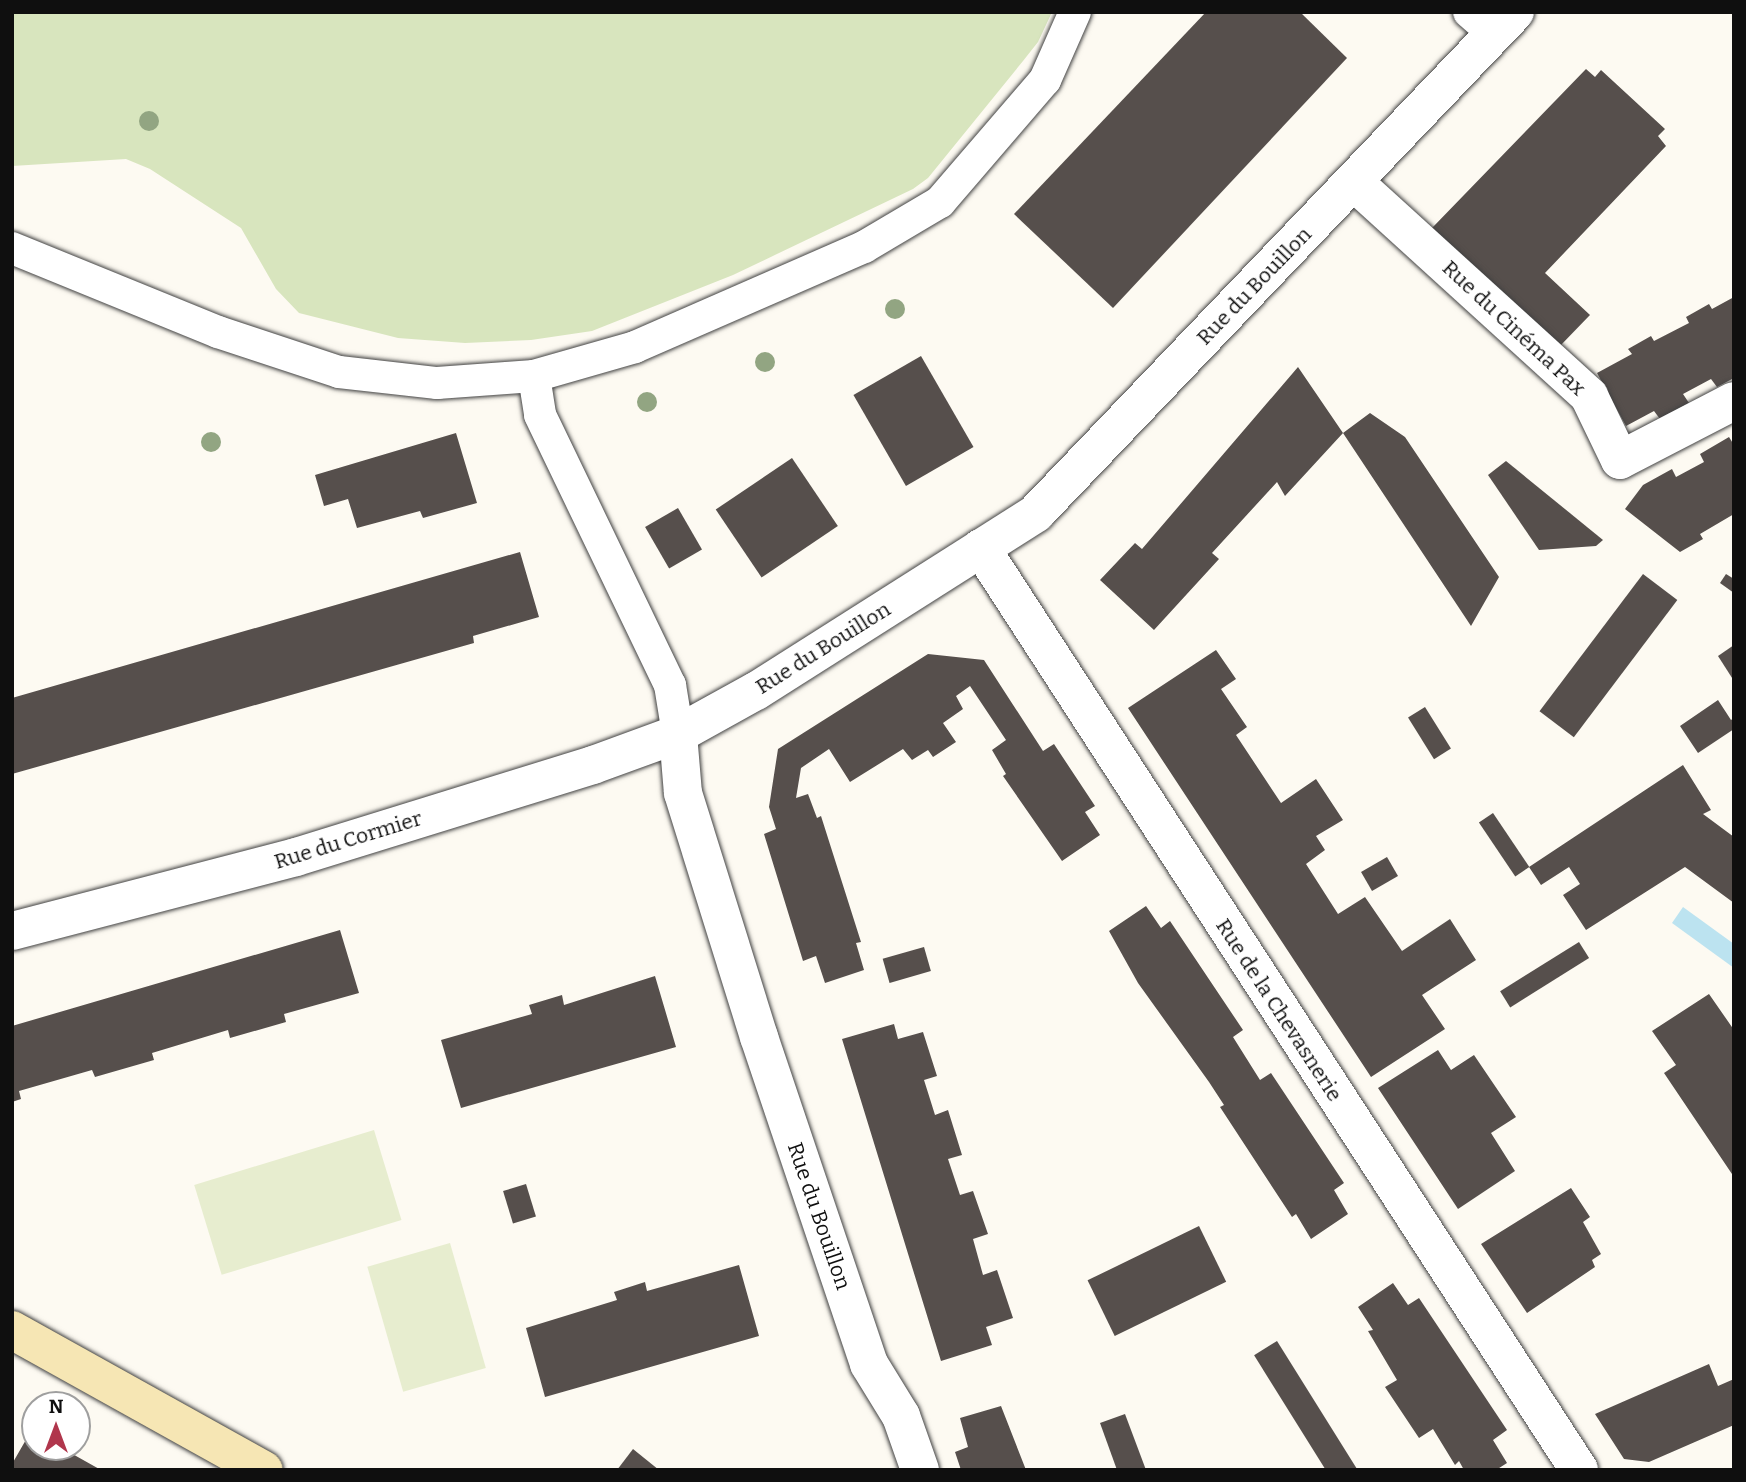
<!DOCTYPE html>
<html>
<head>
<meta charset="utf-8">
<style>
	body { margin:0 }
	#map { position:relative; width:1746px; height:1482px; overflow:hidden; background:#fdfaf2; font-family:Bitter,serif }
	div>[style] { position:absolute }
	.green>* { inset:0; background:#d8e5be }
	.pitch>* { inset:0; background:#e7edcf; transform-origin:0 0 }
	.water>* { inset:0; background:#bce3f0 }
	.building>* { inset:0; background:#564f4c; transform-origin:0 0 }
	.roads { filter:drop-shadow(0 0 2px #424242) drop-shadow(0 0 2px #424242) }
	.lane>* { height:32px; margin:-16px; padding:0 16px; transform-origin:16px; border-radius:16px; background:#fff }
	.street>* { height:38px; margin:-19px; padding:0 19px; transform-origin:19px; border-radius:19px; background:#fff }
	.secondary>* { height:38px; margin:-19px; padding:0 19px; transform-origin:19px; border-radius:19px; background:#f6e6b4 }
	.trees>* { width:20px; height:20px; margin:-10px; border-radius:50%; background:#92a582 }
	span { translate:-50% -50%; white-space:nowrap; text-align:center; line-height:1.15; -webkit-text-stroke:7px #fff; paint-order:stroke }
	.street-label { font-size:21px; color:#0f0f0f }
	.frame { position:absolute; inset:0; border:14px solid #0f0f0f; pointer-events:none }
	.north { position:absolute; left:21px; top:1391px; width:70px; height:70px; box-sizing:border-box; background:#fff; border:2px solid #9f9f9f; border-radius:50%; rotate:0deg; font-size:19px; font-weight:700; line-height:28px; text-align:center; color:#0f0f0f }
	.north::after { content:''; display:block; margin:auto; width:24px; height:32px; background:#b0364c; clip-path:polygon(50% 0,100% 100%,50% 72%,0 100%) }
</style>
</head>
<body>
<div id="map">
	<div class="green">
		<div style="clip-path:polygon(12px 12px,1052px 12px,1038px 42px,1023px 61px,928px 178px,913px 189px,733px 275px,592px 331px,531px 340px,465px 343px,398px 338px,299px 313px,276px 289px,241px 228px,150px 169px,126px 159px,12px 166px)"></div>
	</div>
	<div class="pitch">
		<div style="left:374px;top:1130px;width:94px;height:188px;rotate:73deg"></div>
		<div style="left:450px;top:1243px;width:130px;height:86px;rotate:74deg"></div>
	</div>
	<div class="water">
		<div style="clip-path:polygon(1683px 907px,1734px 944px,1734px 968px,1672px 923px)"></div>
	</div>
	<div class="building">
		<div style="clip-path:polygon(1206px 12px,1300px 12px,1347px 58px,1113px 308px,1014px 214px)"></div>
		<div style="clip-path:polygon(1586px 69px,1595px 77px,1601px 70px,1665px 129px,1658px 136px,1666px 146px,1545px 273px,1590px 315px,1559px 347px,1432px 228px)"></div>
		<div style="clip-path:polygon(1734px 297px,1734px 378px,1717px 387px,1711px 379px,1683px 394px,1689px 403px,1660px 419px,1654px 411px,1626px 426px,1597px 373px,1632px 354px,1628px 349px,1651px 336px,1654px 341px,1689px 323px,1686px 317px,1709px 304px,1712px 309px)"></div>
		<div style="left:921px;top:356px;width:105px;height:78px;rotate:60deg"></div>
		<div style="clip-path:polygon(1298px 367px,1343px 433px,1370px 413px,1405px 437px,1499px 577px,1471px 626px,1343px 433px,1285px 496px,1277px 482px,1212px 553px,1219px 559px,1154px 630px,1100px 580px,1135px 543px,1142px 549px)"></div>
		<div style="clip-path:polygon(456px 433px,477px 503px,423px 518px,420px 511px,357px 528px,348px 499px,324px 506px,315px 475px)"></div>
		<div style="clip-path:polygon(1729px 437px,1734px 445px,1734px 514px,1700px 534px,1703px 539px,1680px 552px,1625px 509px,1643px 485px,1672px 469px,1676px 477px,1704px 462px,1700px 454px)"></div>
		<div style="left:792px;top:458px;width:82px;height:92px;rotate:56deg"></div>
		<div style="clip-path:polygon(1506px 461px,1603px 540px,1596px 546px,1539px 550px,1488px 475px)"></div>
		<div style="left:678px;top:508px;width:48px;height:38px;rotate:60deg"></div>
		<div style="clip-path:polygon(520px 552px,539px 617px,473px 636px,474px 643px,12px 774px,12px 698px)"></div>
		<div style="left:1643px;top:574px;width:43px;height:172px;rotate:37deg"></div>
		<div style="clip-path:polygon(1726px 574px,1734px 579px,1734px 593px,1720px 583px)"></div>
		<div style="clip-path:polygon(1734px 645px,1734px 681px,1718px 656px)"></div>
		<div style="clip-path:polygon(1216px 650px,1236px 679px,1221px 689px,1247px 727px,1236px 735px,1281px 803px,1316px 779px,1343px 820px,1316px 836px,1325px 850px,1306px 864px,1338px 914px,1365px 897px,1402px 951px,1450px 919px,1476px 960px,1422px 995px,1445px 1029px,1371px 1077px,1128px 708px)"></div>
		<div style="clip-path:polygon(928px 654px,984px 660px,1043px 751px,1054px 744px,1095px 806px,1085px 812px,1100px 835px,1062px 861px,1003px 776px,1006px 774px,992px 750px,1006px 740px,970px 686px,956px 696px,963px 709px,943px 723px,956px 742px,933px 757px,928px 750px,912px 760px,903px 749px,850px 782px,829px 749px,801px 768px,796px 798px,808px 794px,817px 818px,821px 816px,861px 942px,856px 943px,864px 970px,825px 983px,816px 956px,803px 961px,764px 834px,776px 829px,769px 807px,778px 749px)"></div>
		<div style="clip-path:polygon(1718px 700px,1731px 720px,1734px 718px,1734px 729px,1698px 753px,1680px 726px)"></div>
		<div style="left:1425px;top:707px;width:49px;height:20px;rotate:58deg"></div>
		<div style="clip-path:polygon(1683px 765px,1711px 810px,1703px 814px,1734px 837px,1734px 903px,1685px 867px,1586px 930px,1563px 895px,1580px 884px,1569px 867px,1541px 885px,1529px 867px)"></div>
		<div style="left:1493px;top:813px;width:65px;height:17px;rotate:56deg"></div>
		<div style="left:1387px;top:857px;width:22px;height:30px;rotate:60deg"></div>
		<div style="clip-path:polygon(1146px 906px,1161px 928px,1170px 921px,1243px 1030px,1233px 1037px,1260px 1080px,1271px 1073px,1344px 1183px,1334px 1190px,1348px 1214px,1311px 1239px,1296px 1214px,1292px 1217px,1220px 1107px,1224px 1105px,1209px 1082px,1138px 983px,1109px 931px)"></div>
		<div style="clip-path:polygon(340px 930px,359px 993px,284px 1014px,286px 1022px,230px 1038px,228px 1030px,152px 1053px,154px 1060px,95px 1077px,92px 1070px,19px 1091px,21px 1099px,12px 1102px,12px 1026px)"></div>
		<div style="left:1579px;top:942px;width:19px;height:93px;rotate:58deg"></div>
		<div style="left:924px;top:947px;width:25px;height:43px;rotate:74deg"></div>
		<div style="clip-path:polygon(655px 976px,676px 1047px,461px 1108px,441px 1040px,532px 1014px,529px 1005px,562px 995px,564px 1005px)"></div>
		<div style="clip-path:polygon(1709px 994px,1734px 1030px,1734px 1177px,1664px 1073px,1676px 1065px,1652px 1031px)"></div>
		<div style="clip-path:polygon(894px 1024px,898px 1039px,923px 1032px,937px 1076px,924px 1080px,930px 1099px,935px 1115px,948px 1110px,962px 1155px,948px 1159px,960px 1195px,973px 1191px,988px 1234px,973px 1239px,983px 1275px,997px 1270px,1013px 1318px,986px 1327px,992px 1345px,941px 1361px,842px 1039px)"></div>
		<div style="clip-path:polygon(1438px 1050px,1451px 1070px,1474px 1055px,1516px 1117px,1491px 1133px,1515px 1171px,1458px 1209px,1378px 1088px)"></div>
		<div style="left:526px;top:1184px;width:34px;height:24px;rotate:73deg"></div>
		<div style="clip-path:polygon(1571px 1188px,1590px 1217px,1583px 1222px,1601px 1254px,1592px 1260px,1595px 1267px,1527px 1313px,1481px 1244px)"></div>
		<div style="left:1199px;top:1226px;width:62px;height:124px;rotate:64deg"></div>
		<div style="clip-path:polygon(739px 1265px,759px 1336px,545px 1397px,526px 1328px,617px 1300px,614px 1292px,645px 1282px,647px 1291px)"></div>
		<div style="clip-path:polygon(1393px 1283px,1408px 1305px,1419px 1298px,1507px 1430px,1493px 1440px,1507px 1463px,1496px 1470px,1464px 1470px,1459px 1461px,1455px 1465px,1433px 1429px,1419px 1438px,1385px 1387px,1397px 1380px,1368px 1331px,1373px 1330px,1358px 1307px)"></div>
		<div style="left:1277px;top:1341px;width:153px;height:27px;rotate:58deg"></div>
		<div style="clip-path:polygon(1709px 1364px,1718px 1386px,1734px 1379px,1734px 1425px,1649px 1462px,1624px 1459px,1595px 1414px)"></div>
		<div style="clip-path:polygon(1001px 1406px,1026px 1470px,961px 1470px,955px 1452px,968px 1447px,960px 1418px)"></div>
		<div style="clip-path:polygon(1125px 1414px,1146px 1470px,1117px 1470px,1100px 1423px)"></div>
		<div style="clip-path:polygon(31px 1431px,35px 1433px,35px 1447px,60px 1447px,101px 1470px,12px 1470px,12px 1464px)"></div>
		<div style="clip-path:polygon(633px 1449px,659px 1470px,617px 1470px)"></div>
	</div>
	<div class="roads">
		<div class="lane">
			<div style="left:1469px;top:12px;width:33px;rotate:41deg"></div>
			<div style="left:12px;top:248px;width:222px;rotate:22.2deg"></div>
			<div style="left:218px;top:332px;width:127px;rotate:18.3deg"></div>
			<div style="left:339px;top:372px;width:99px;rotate:6.4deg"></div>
			<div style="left:437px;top:383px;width:97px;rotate:-4.1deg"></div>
			<div style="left:534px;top:376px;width:105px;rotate:-16deg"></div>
			<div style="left:635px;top:347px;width:250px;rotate:-23.6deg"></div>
			<div style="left:864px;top:247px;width:88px;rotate:-30.6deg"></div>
			<div style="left:940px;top:202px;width:161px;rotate:-49.3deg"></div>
			<div style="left:1045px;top:80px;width:74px;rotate:-66.2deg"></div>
			<div style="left:534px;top:376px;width:39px;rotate:81deg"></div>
			<div style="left:540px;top:415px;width:300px;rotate:64.3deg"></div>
			<div style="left:670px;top:685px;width:50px;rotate:80.7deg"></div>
		</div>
		<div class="street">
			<div style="left:1354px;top:182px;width:318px;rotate:42.3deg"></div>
			<div style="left:1589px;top:396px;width:71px;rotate:64.2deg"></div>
			<div style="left:1620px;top:460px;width:128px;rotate:-27.4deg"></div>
			<div style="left:981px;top:548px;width:1099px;rotate:57.03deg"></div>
			<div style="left:678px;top:734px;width:59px;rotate:85.2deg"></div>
			<div style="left:683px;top:793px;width:256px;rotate:72.7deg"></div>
			<div style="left:759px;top:1037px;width:345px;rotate:71.4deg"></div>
			<div style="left:869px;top:1364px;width:61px;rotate:58.4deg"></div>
			<div style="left:901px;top:1416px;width:57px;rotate:70.6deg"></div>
			<div style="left:12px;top:931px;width:293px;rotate:-14.6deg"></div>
			<div style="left:296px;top:857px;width:311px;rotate:-17.2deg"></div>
			<div style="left:593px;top:765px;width:90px;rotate:-20deg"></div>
			<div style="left:678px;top:734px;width:89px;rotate:-28.9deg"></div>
			<div style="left:756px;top:691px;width:332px;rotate:-32.4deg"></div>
			<div style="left:1036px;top:513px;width:693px;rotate:-46.29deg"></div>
		</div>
		<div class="secondary">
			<div style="left:12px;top:1330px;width:288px;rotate:29.1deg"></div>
		</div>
	</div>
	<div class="trees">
		<div style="left:149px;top:121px"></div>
		<div style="left:895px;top:309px"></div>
		<div style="left:765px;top:362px"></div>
		<div style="left:647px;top:402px"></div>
		<div style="left:211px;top:442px"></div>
	</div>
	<div class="street-label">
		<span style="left:1254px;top:286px;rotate:-46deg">Rue du Bouillon</span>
		<span style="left:1514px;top:328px;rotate:43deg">Rue du Cinéma Pax</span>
		<span style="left:823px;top:648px;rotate:-32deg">Rue du Bouillon</span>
		<span style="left:348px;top:840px;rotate:-17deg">Rue du Cormier</span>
		<span style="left:1279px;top:1010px;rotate:57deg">Rue de la Chevasnerie</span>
		<span style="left:819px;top:1216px;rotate:71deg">Rue du Bouillon</span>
	</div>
	<div class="frame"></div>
	<div class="north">N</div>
</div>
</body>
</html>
